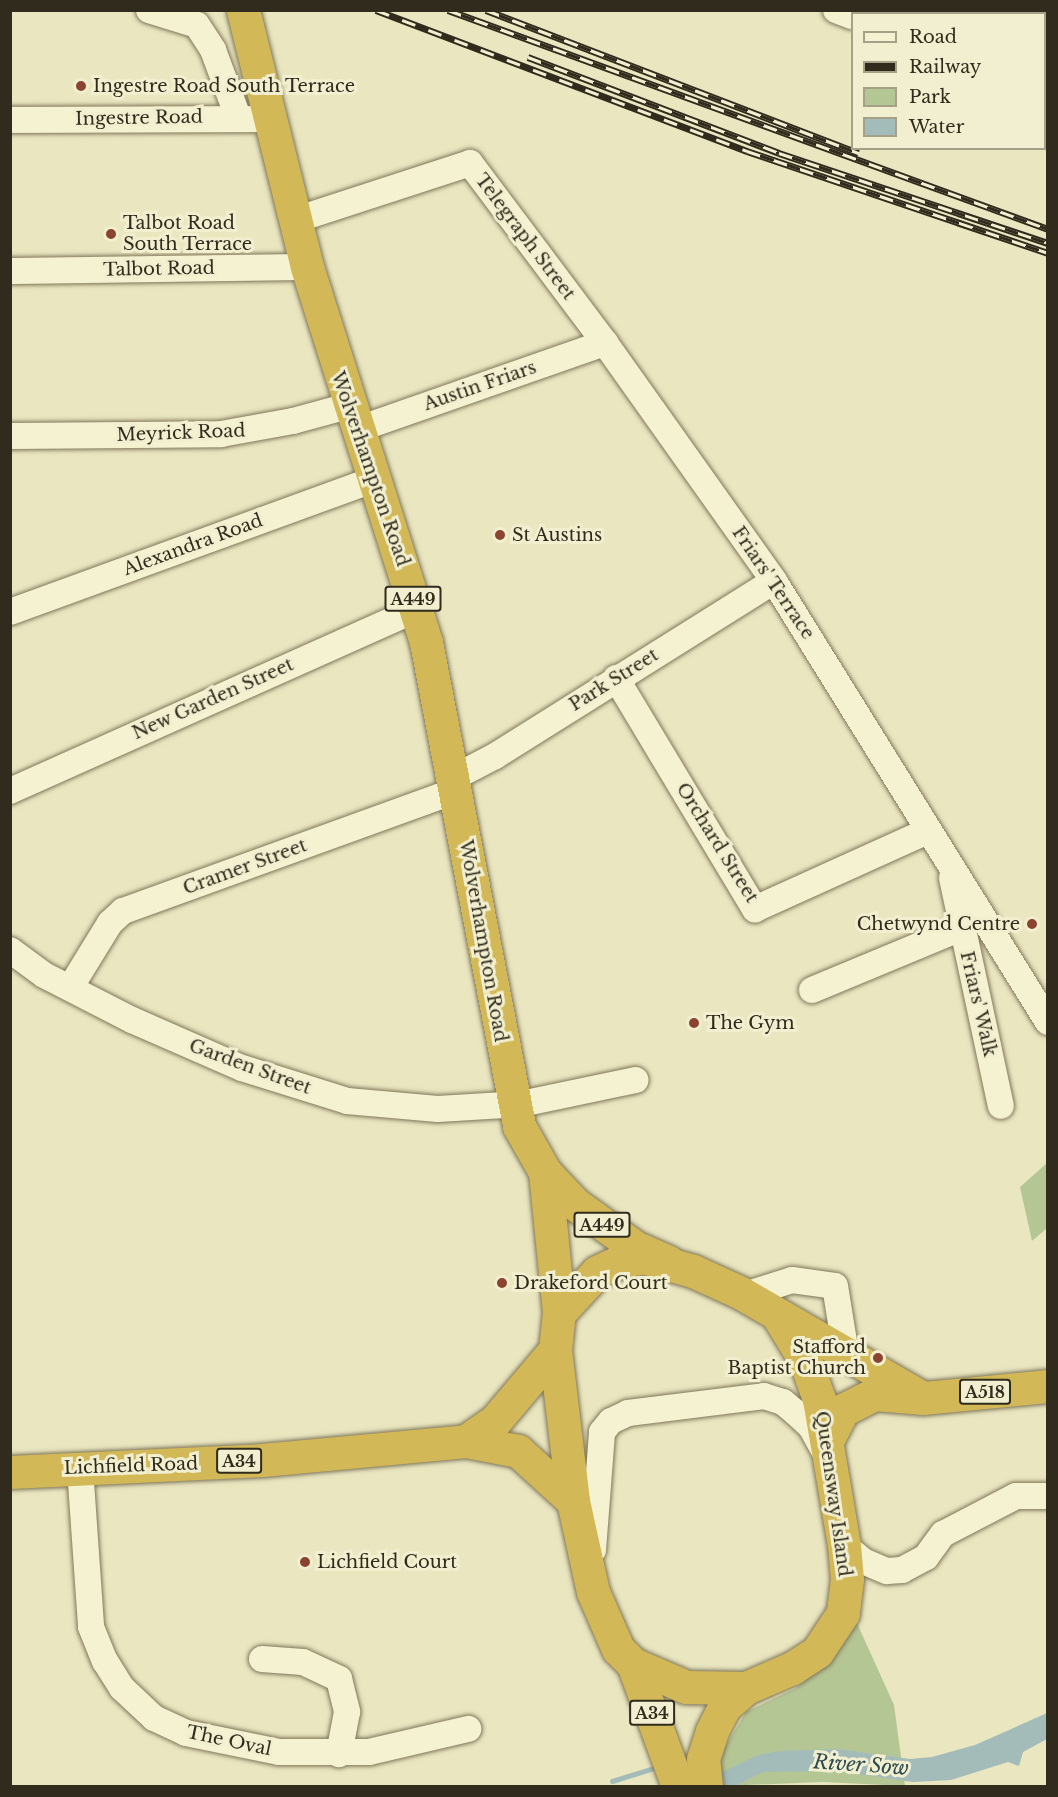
<!DOCTYPE html>
<html>
<head>
<meta charset="utf-8">
<style>
	body { margin:0 }
	#map { position:relative; width:1058px; height:1797px; overflow:hidden; background:#e9e6c0; font-family:"Libre Baskerville",serif }
	div>[style] { position:absolute }
	.green>* { inset:0; background:#b5c695 }
	.water>* { inset:0; background:#a3bcba }
	.stream>* { height:5px; margin:-2.5px; padding:0 2.5px; transform-origin:2.5px; border-radius:2.5px; background:#a3bcba }
	.roads { filter:drop-shadow(0 0 2px #80775a) drop-shadow(0 0 2px #80775a) }
	.minor>* { height:26px; margin:-13px; padding:0 13px; transform-origin:13px; border-radius:13px; background:#f5f2d2 }
	.highway>* { height:33px; margin:-16.5px; padding:0 16.5px; transform-origin:16.5px; border-radius:16.5px; background:#d2b857 }
	.rail>* { height:7px; margin-top:-3.5px; transform-origin:0; background:repeating-linear-gradient(90deg,#f1efcf 0 14px,#312b1d 0 28px); box-sizing:border-box; border-block:2px solid #312b1d }
	.dots>* { width:16px; height:16px; translate:-50% -50%; box-sizing:border-box; border:3px solid #f1efcf; border-radius:50% }
	span { translate:-50% -50%; white-space:nowrap; text-align:center; line-height:1.15; -webkit-text-stroke:6px #f1efcf; paint-order:stroke }
	.shield-label span { padding:2px 4px; background:#f1efcf; border:2px solid; border-radius:4px; -webkit-text-stroke-width:0 }
	.shield-label { font-size:16px; color:#312b1d; font-weight:700 }
	.poi-label { font-size:18px; color:#312b1d }
	.left { translate:0 -50%; text-align:left }
	.right { translate:-100% -50%; text-align:right }
	.street-label { font-size:18px; color:#312b1d }
	.water-label { font-size:20px; color:#2d4a50; font-style:italic }
	.frame { position:absolute; inset:0; border:12px solid #312b1d; pointer-events:none }
	.legend { position:absolute; left:851px; top:12px; width:195px; height:138px; box-sizing:border-box; background:#f1efcf; border:2px solid #a4a188; margin:0; padding:8px 10px; list-style:none; font-size:18px; color:#312b1d }
	.legend li { display:flex; align-items:center; gap:12px; height:30px }
	.legend b { width:30px; border:2px solid #a4a188 }
</style>
</head>
<body>
<div id="map">
	<div class="green">
		<div style="clip-path:polygon(905px 11px,1047px 11px,1047px 38px,1044px 14px)"></div>
		<div style="clip-path:polygon(1047px 1163px,1047px 1228px,1032px 1241px,1020px 1187px)"></div>
		<div style="clip-path:polygon(856px 1621px,894px 1705px,905px 1786px,822px 1782px,722px 1786px,715px 1764px,746px 1712px,796px 1688px,831px 1658px)"></div>
	</div>
	<div class="water">
		<div style="clip-path:polygon(1047px 1713px,1047px 1739px,1023px 1752px,1019px 1766px,1008px 1762px,951px 1780px,913px 1782px,836px 1771px,763px 1772px,735px 1786px,693px 1786px,758px 1755px,779px 1751px,838px 1749px,910px 1759px,932px 1757px,975px 1745px)"></div>
	</div>
	<div class="stream">
		<div style="left:612px;top:1781px;width:47px;rotate:-17.3deg"></div>
	</div>
	<div class="roads">
		<div class="minor">
			<div style="left:149px;top:10px;width:50px;rotate:17.4deg"></div>
			<div style="left:197px;top:25px;width:30px;rotate:57deg"></div>
			<div style="left:213px;top:50px;width:72px;rotate:69.5deg"></div>
			<div style="left:836px;top:10px;width:17px;rotate:21deg"></div>
			<div style="left:1044px;top:87px;width:4px;rotate:14deg"></div>
			<div style="left:10px;top:120px;width:258px;rotate:-0.2deg"></div>
			<div style="left:295px;top:220px;width:184px;rotate:-18deg"></div>
			<div style="left:470px;top:163px;width:225px;rotate:53.1deg"></div>
			<div style="left:605px;top:343px;width:292px;rotate:54.6deg"></div>
			<div style="left:774px;top:581px;width:519px;rotate:58.15deg"></div>
			<div style="left:10px;top:271px;width:297px;rotate:-0.8deg"></div>
			<div style="left:356px;top:430px;width:264px;rotate:-19.3deg"></div>
			<div style="left:10px;top:436px;width:211px;rotate:-0.5deg"></div>
			<div style="left:221px;top:434px;width:73px;rotate:-10.2deg"></div>
			<div style="left:293px;top:421px;width:57px;rotate:-15.3deg"></div>
			<div style="left:10px;top:612px;width:388px;rotate:-20deg"></div>
			<div style="left:616px;top:678px;width:270px;rotate:59deg"></div>
			<div style="left:755px;top:909px;width:190px;rotate:-24.3deg"></div>
			<div style="left:453px;top:778px;width:47px;rotate:-27.6deg"></div>
			<div style="left:495px;top:756px;width:329px;rotate:-32.1deg"></div>
			<div style="left:10px;top:791px;width:445px;rotate:-24.1deg"></div>
			<div style="left:952px;top:878px;width:233px;rotate:77.9deg"></div>
			<div style="left:10px;top:950px;width:42px;rotate:36.3deg"></div>
			<div style="left:44px;top:975px;width:99px;rotate:27.1deg"></div>
			<div style="left:132px;top:1020px;width:120px;rotate:23.6deg"></div>
			<div style="left:242px;top:1068px;width:110px;rotate:17.4deg"></div>
			<div style="left:347px;top:1101px;width:91px;rotate:5deg"></div>
			<div style="left:438px;top:1109px;width:83px;rotate:-3.4deg"></div>
			<div style="left:521px;top:1104px;width:117px;rotate:-11.8deg"></div>
			<div style="left:70px;top:988px;width:76px;rotate:-58.4deg"></div>
			<div style="left:110px;top:923px;width:18px;rotate:-43deg"></div>
			<div style="left:123px;top:911px;width:353px;rotate:-19.9deg"></div>
			<div style="left:812px;top:990px;width:161px;rotate:-22.6deg"></div>
			<div style="left:745px;top:1295px;width:49px;rotate:-17.7deg"></div>
			<div style="left:792px;top:1280px;width:43px;rotate:7.9deg"></div>
			<div style="left:835px;top:1286px;width:69px;rotate:80.8deg"></div>
			<div style="left:80px;top:1468px;width:159px;rotate:86deg"></div>
			<div style="left:91px;top:1627px;width:37px;rotate:68deg"></div>
			<div style="left:105px;top:1661px;width:32px;rotate:58deg"></div>
			<div style="left:122px;top:1688px;width:44px;rotate:43.2deg"></div>
			<div style="left:154px;top:1718px;width:35px;rotate:25deg"></div>
			<div style="left:186px;top:1733px;width:95px;rotate:11.5deg"></div>
			<div style="left:279px;top:1752px;width:90px"></div>
			<div style="left:369px;top:1752px;width:102px;rotate:-13.1deg"></div>
			<div style="left:844px;top:1545px;width:25px;rotate:40deg"></div>
			<div style="left:863px;top:1561px;width:26px;rotate:23deg"></div>
			<div style="left:887px;top:1571px;width:15px;rotate:-4deg"></div>
			<div style="left:902px;top:1570px;width:27px;rotate:-28deg"></div>
			<div style="left:926px;top:1557px;width:29px;rotate:-54deg"></div>
			<div style="left:943px;top:1534px;width:82px;rotate:-27.5deg"></div>
			<div style="left:1016px;top:1496px;width:32px"></div>
			<div style="left:593px;top:1550px;width:118px;rotate:-85.6deg"></div>
			<div style="left:602px;top:1432px;width:14px;rotate:-51deg"></div>
			<div style="left:611px;top:1421px;width:19px;rotate:-25deg"></div>
			<div style="left:628px;top:1413px;width:137px;rotate:-7.1deg"></div>
			<div style="left:764px;top:1396px;width:20px;rotate:18deg"></div>
			<div style="left:783px;top:1402px;width:16px;rotate:40deg"></div>
			<div style="left:795px;top:1412px;width:22px;rotate:43deg"></div>
			<div style="left:811px;top:1427px;width:29px;rotate:61deg"></div>
			<div style="left:262px;top:1659px;width:41px;rotate:4.2deg"></div>
			<div style="left:303px;top:1662px;width:40px;rotate:25deg"></div>
			<div style="left:339px;top:1679px;width:34px;rotate:76deg"></div>
			<div style="left:347px;top:1712px;width:43px;rotate:100.8deg"></div>
		</div>
		<div class="highway">
			<div style="left:243px;top:10px;width:265px;rotate:76deg"></div>
			<div style="left:307px;top:267px;width:393px;rotate:72.4deg"></div>
			<div style="left:426px;top:642px;width:493px;rotate:79.1deg"></div>
			<div style="left:519px;top:1126px;width:53px;rotate:60.5deg"></div>
			<div style="left:545px;top:1172px;width:44px;rotate:46.8deg"></div>
			<div style="left:575px;top:1204px;width:74px;rotate:35.6deg"></div>
			<div style="left:635px;top:1247px;width:37px;rotate:24deg"></div>
			<div style="left:545px;top:1172px;width:142px;rotate:84.3deg"></div>
			<div style="left:778px;top:1316px;width:52px;rotate:58.5deg"></div>
			<div style="left:805px;top:1360px;width:41px;rotate:70.3deg"></div>
			<div style="left:819px;top:1399px;width:148px;rotate:80.3deg"></div>
			<div style="left:844px;top:1545px;width:34px;rotate:85deg"></div>
			<div style="left:847px;top:1579px;width:34px;rotate:97deg"></div>
			<div style="left:843px;top:1613px;width:47px;rotate:123.7deg"></div>
			<div style="left:817px;top:1652px;width:30px;rotate:147deg"></div>
			<div style="left:792px;top:1668px;width:50px;rotate:156.5deg"></div>
			<div style="left:746px;top:1688px;width:60px;rotate:-179deg"></div>
			<div style="left:686px;top:1687px;width:58px;rotate:-156.5deg"></div>
			<div style="left:633px;top:1664px;width:21px;rotate:-135deg"></div>
			<div style="left:618px;top:1649px;width:62px;rotate:-113.7deg"></div>
			<div style="left:593px;top:1592px;width:93px;rotate:-102.4deg"></div>
			<div style="left:573px;top:1501px;width:152px;rotate:-96.8deg"></div>
			<div style="left:555px;top:1350px;width:37px;rotate:-84deg"></div>
			<div style="left:559px;top:1313px;width:56px;rotate:-47.2deg"></div>
			<div style="left:597px;top:1272px;width:23px;rotate:-25deg"></div>
			<div style="left:618px;top:1262px;width:25px;rotate:-11deg"></div>
			<div style="left:643px;top:1257px;width:52px;rotate:15.6deg"></div>
			<div style="left:693px;top:1271px;width:53px;rotate:24.6deg"></div>
			<div style="left:741px;top:1293px;width:210px;rotate:30deg"></div>
			<div style="left:466px;top:1441px;width:35px;rotate:-35deg"></div>
			<div style="left:495px;top:1421px;width:93px;rotate:-49.8deg"></div>
			<div style="left:827px;top:1441px;width:35px;rotate:-63deg"></div>
			<div style="left:843px;top:1410px;width:36px;rotate:-27deg"></div>
			<div style="left:875px;top:1394px;width:48px;rotate:4.8deg"></div>
			<div style="left:923px;top:1398px;width:126px;rotate:-5.5deg"></div>
			<div style="left:10px;top:1472px;width:252px;rotate:-2.7deg"></div>
			<div style="left:262px;top:1460px;width:205px;rotate:-5.3deg"></div>
			<div style="left:466px;top:1441px;width:53px;rotate:10.9deg"></div>
			<div style="left:518px;top:1451px;width:74px;rotate:42.3deg"></div>
			<div style="left:633px;top:1664px;width:130px;rotate:69.8deg"></div>
			<div style="left:706px;top:1786px;width:27px;rotate:-96deg"></div>
			<div style="left:703px;top:1759px;width:29px;rotate:-72deg"></div>
			<div style="left:712px;top:1731px;width:27px;rotate:-63deg"></div>
			<div style="left:724px;top:1707px;width:29px;rotate:-41deg"></div>
		</div>
	</div>
	<div class="rail">
		<div style="left:376px;top:10px;width:397px;rotate:20.8deg"></div>
		<div style="left:747px;top:151px;width:318px;rotate:18.7deg"></div>
		<div style="left:448px;top:10px;width:639px;rotate:20.05deg"></div>
		<div style="left:486px;top:10px;width:399px;rotate:21deg"></div>
		<div style="left:528px;top:57px;width:269px;rotate:20.9deg"></div>
		<div style="left:779px;top:153px;width:284px;rotate:18.5deg"></div>
	</div>
	<div class="dots">
		<div style="left:81px;top:86px;background:#8a442f"></div>
		<div style="left:111px;top:234px;background:#8a442f"></div>
		<div style="left:500px;top:535px;background:#8a442f"></div>
		<div style="left:1032px;top:924px;background:#8a442f"></div>
		<div style="left:694px;top:1023px;background:#8a442f"></div>
		<div style="left:502px;top:1283px;background:#8a442f"></div>
		<div style="left:878px;top:1358px;background:#8a442f"></div>
		<div style="left:305px;top:1562px;background:#8a442f"></div>
	</div>
	<div class="shield-label">
		<span style="left:413px;top:599px">A449</span>
		<span style="left:602px;top:1225px">A449</span>
		<span style="left:985px;top:1392px">A518</span>
		<span style="left:239px;top:1461px">A34</span>
		<span style="left:652px;top:1713px">A34</span>
	</div>
	<div class="poi-label">
		<span class="left" style="left:93px;top:86px">Ingestre Road South Terrace</span>
		<span class="left" style="left:123px;top:234px">Talbot Road<br>South Terrace</span>
		<span class="left" style="left:512px;top:535px">St Austins</span>
		<span class="right" style="left:1020px;top:924px">Chetwynd Centre</span>
		<span class="left" style="left:706px;top:1023px">The Gym</span>
		<span class="left" style="left:514px;top:1283px">Drakeford Court</span>
		<span class="right" style="left:866px;top:1358px">Stafford<br>Baptist Church</span>
		<span class="left" style="left:317px;top:1562px">Lichfield Court</span>
	</div>
	<div class="street-label">
		<span style="left:139px;top:118px;rotate:-1deg">Ingestre Road</span>
		<span style="left:525px;top:237px;rotate:53deg">Telegraph Street</span>
		<span style="left:159px;top:269px;rotate:-1deg">Talbot Road</span>
		<span style="left:480px;top:386px;rotate:-19deg">Austin Friars</span>
		<span style="left:181px;top:433px;rotate:-2deg">Meyrick Road</span>
		<span style="left:370px;top:469px;rotate:71deg">Wolverhampton Road</span>
		<span style="left:193px;top:545px;rotate:-20deg">Alexandra Road</span>
		<span style="left:773px;top:583px;rotate:56deg">Friars' Terrace</span>
		<span style="left:614px;top:680px;rotate:-32deg">Park Street</span>
		<span style="left:213px;top:699px;rotate:-24deg">New Garden Street</span>
		<span style="left:717px;top:843px;rotate:58deg">Orchard Street</span>
		<span style="left:245px;top:867px;rotate:-20deg">Cramer Street</span>
		<span style="left:483px;top:941px;rotate:80deg">Wolverhampton Road</span>
		<span style="left:978px;top:1004px;rotate:77deg">Friars' Walk</span>
		<span style="left:250px;top:1067px;rotate:20deg">Garden Street</span>
		<span style="left:131px;top:1466px;rotate:-2deg">Lichfield Road</span>
		<span style="left:833px;top:1494px;rotate:82deg">Queensway Island</span>
		<span style="left:229px;top:1741px;rotate:12deg">The Oval</span>
	</div>
	<div class="water-label">
		<span style="left:861px;top:1765px;rotate:4deg">River Sow</span>
	</div>
	<div class="frame"></div>
	<ul class="legend">
	<li><b style="height:8px;background:#f5f2d2"></b>Road</li>
	<li><b style="height:8px;background:#312b1d"></b>Railway</li>
	<li><b style="height:16px;background:#b5c695"></b>Park</li>
	<li><b style="height:16px;background:#a3bcba"></b>Water</li>
	</ul>
</div>
</body>
</html>
